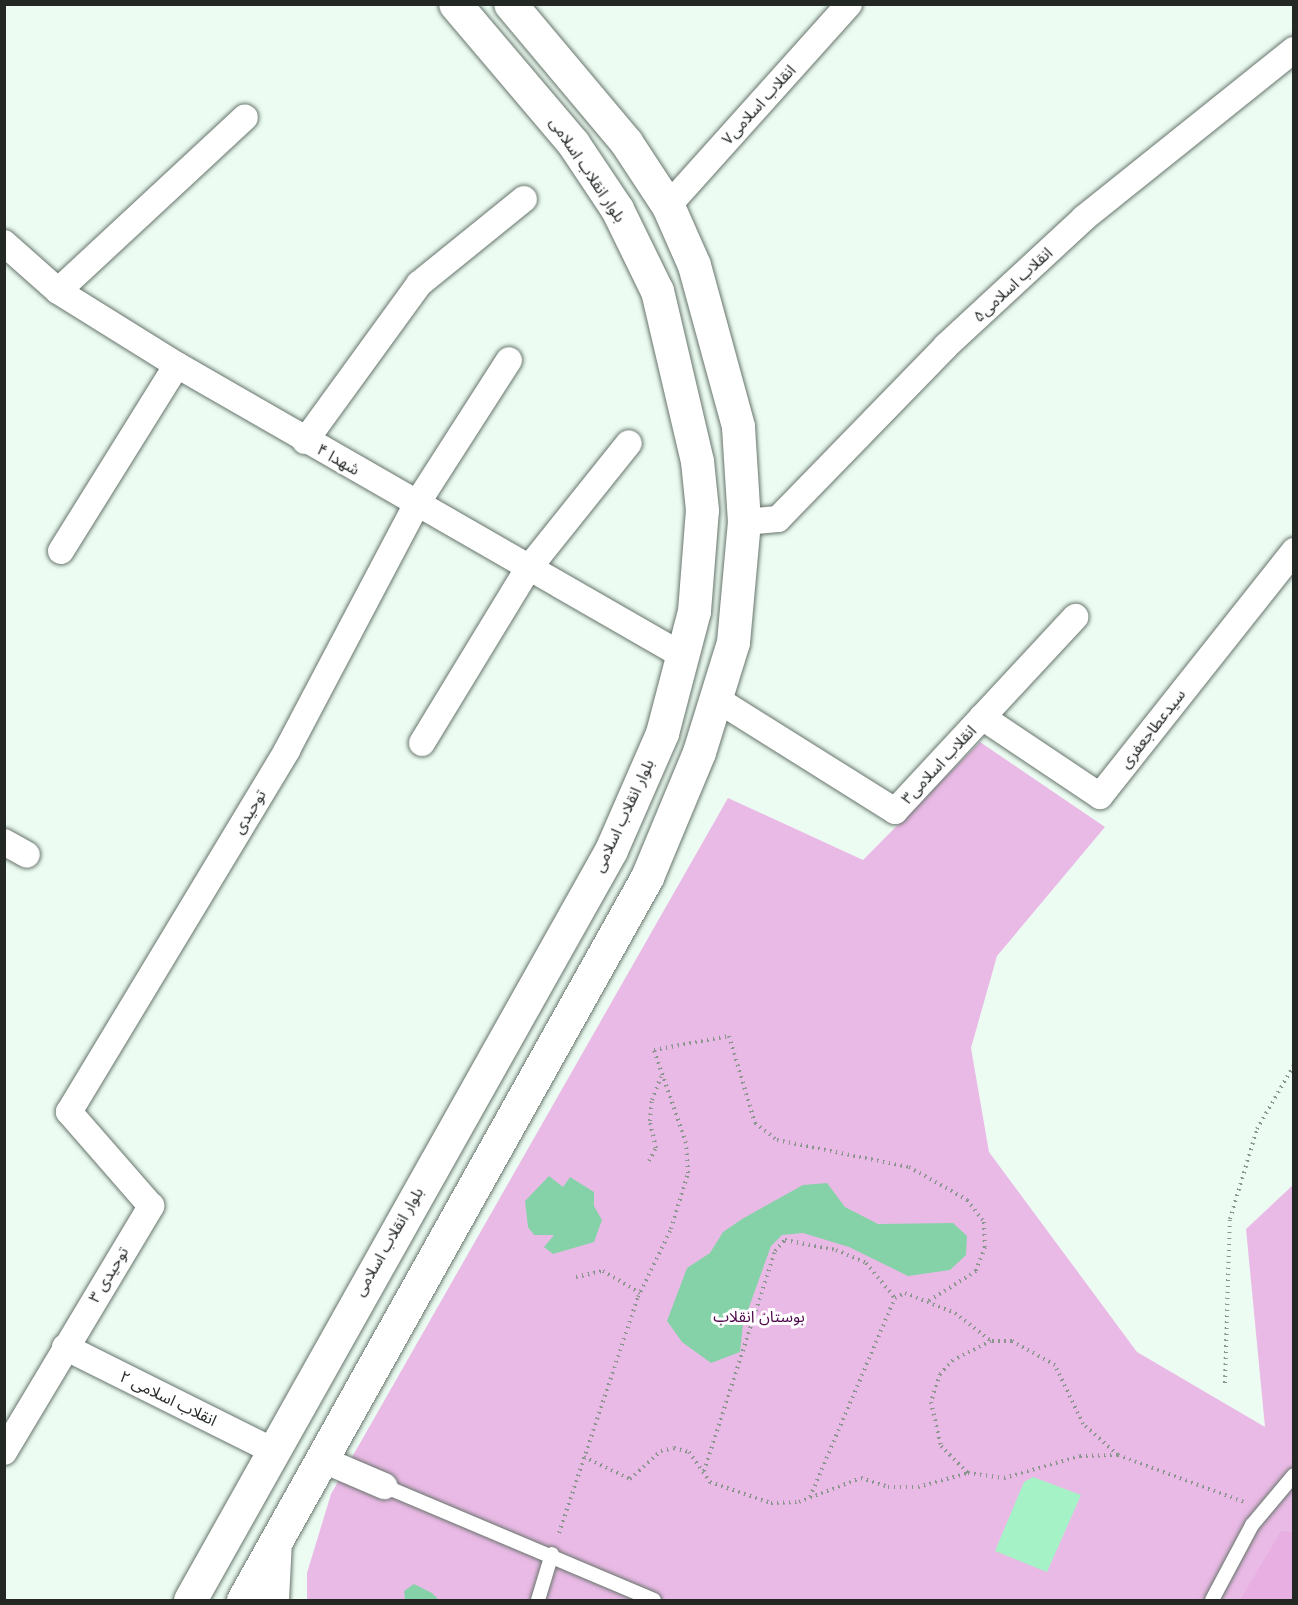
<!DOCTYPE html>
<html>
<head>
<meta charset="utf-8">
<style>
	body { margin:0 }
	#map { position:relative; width:1298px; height:1605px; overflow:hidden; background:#ecfcf2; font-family:"DM Sans","Noto Sans Arabic",sans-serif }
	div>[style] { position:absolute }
	.green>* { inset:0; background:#eabae6 }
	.forest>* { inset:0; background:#e8afe3 }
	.water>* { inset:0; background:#86d2a8 }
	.building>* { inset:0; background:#a6f2c7 }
	.path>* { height:4px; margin-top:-2px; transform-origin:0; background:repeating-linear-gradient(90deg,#8a958e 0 1.5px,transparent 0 6px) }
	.roads { filter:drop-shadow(0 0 2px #67746c) drop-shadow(0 0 2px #67746c) }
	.lane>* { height:14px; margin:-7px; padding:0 7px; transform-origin:7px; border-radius:7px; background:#fff }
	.street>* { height:26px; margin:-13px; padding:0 13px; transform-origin:13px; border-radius:13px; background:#fff }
	.secondary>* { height:33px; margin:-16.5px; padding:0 16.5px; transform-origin:16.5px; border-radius:16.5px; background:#fff }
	span { translate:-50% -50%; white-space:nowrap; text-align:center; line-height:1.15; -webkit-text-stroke:6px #fff; paint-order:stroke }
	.street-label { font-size:16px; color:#232825 }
	.park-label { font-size:16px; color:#4f0a4d }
	.frame { position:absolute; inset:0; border:6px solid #232825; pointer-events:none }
</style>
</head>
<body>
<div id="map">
	<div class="green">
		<div style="clip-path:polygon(980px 742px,1105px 827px,997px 956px,971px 1048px,989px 1152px,1137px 1352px,1265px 1427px,1246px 1229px,1293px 1185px,1293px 1600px,307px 1600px,307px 1573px,331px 1494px,728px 798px,863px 860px)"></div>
	</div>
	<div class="forest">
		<div style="clip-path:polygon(1281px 1531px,1293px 1532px,1293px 1600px,1240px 1600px)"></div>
	</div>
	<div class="water">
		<div style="clip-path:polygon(549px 1176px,563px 1187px,570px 1177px,594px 1192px,594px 1206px,602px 1220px,594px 1242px,553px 1254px,544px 1247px,554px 1235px,534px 1235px,528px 1227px,525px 1201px)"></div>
		<div style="clip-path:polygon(827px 1183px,845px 1207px,878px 1224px,953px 1223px,967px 1236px,966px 1255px,950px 1270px,908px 1276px,849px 1247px,803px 1233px,782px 1235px,771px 1246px,743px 1324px,740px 1352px,711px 1363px,682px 1342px,667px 1321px,687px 1268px,710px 1253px,723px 1232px,742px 1219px,803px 1185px)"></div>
		<div style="clip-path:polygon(414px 1584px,432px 1593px,439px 1600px,405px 1600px,404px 1591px)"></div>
	</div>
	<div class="building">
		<div style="clip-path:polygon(1033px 1477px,1081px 1495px,1047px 1572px,995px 1551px,1024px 1482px)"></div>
	</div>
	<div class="path">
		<div style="left:649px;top:1161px;width:15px;rotate:-62deg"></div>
		<div style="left:656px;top:1148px;width:28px;rotate:-103deg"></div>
		<div style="left:650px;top:1121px;width:21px;rotate:-85deg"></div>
		<div style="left:652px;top:1100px;width:25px;rotate:-69deg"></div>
		<div style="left:576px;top:1277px;width:28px;rotate:-13deg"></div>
		<div style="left:603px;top:1271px;width:43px;rotate:30.7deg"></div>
		<div style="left:1225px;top:1383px;width:164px;rotate:-88.3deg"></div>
		<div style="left:1230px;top:1219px;width:94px;rotate:-73.3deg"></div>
		<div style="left:1257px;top:1129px;width:74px;rotate:-60deg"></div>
		<div style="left:1118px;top:1455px;width:134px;rotate:20.5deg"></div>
		<div style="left:584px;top:1457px;width:51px;rotate:25.6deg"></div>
		<div style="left:630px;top:1479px;width:42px;rotate:-42.1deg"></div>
		<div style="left:661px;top:1451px;width:13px;rotate:-13deg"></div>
		<div style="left:674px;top:1448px;width:16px;rotate:15deg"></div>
		<div style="left:689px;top:1452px;width:37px;rotate:55deg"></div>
		<div style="left:710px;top:1482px;width:65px;rotate:19deg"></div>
		<div style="left:771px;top:1503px;width:28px;rotate:-2deg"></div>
		<div style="left:799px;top:1502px;width:66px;rotate:-21.2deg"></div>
		<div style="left:861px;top:1478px;width:28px;rotate:18deg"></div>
		<div style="left:888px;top:1487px;width:30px"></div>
		<div style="left:918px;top:1487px;width:52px;rotate:-15.6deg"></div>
		<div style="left:968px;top:1473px;width:36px;rotate:8deg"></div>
		<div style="left:1004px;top:1478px;width:79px;rotate:-16.1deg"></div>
		<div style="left:1080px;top:1456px;width:38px;rotate:-2deg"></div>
		<div style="left:1118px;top:1455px;width:47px;rotate:-138.5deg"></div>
		<div style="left:1083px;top:1424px;width:65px;rotate:-115.4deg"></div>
		<div style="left:1055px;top:1365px;width:49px;rotate:-150.8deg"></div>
		<div style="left:1012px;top:1341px;width:21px;rotate:180deg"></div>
		<div style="left:991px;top:1341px;width:42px;rotate:153.4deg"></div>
		<div style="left:953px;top:1360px;width:19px;rotate:133deg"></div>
		<div style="left:940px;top:1374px;width:29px;rotate:108deg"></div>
		<div style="left:931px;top:1402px;width:45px;rotate:77.2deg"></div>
		<div style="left:941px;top:1446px;width:38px;rotate:45deg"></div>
		<div style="left:704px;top:1471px;width:231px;rotate:-72.1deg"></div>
		<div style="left:775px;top:1251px;width:15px;rotate:-48deg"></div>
		<div style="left:785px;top:1240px;width:52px;rotate:11.1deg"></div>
		<div style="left:836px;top:1250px;width:33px;rotate:23deg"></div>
		<div style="left:866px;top:1263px;width:45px;rotate:50.4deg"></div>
		<div style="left:810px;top:1497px;width:216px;rotate:-66.9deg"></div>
		<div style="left:895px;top:1298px;width:11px;rotate:-27deg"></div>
		<div style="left:905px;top:1293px;width:54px;rotate:21.8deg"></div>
		<div style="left:955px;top:1313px;width:46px;rotate:37.9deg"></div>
		<div style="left:559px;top:1533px;width:249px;rotate:-71.5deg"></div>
		<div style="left:638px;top:1297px;width:76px;rotate:-64.1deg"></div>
		<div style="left:671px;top:1229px;width:59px;rotate:-73.1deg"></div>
		<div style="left:688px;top:1173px;width:30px;rotate:-94deg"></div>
		<div style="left:686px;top:1143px;width:98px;rotate:-109deg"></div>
		<div style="left:654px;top:1050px;width:76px;rotate:-10.6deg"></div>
		<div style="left:729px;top:1036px;width:91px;rotate:73.4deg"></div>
		<div style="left:755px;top:1123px;width:28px;rotate:38deg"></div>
		<div style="left:777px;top:1140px;width:135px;rotate:11.6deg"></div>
		<div style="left:909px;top:1167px;width:67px;rotate:29.6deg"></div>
		<div style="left:967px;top:1200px;width:28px;rotate:52deg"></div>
		<div style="left:984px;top:1222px;width:25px;rotate:88deg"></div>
		<div style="left:985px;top:1247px;width:26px;rotate:111deg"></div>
		<div style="left:976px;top:1271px;width:58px;rotate:147.7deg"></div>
	</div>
	<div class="roads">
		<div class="lane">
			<div style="left:384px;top:1486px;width:293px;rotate:22.9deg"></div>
			<div style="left:538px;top:1600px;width:48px;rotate:-73.1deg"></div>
			<div style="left:1212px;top:1600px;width:85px;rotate:-61.9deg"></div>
			<div style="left:1252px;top:1525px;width:65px;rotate:-50deg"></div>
		</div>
		<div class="street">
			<div style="left:668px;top:206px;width:271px;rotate:-48.1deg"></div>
			<div style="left:4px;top:243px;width:72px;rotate:41.6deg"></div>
			<div style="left:58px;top:291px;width:140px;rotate:31.9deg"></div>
			<div style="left:177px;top:365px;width:586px;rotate:29.89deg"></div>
			<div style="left:58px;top:291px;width:255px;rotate:-42.9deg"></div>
			<div style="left:305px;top:441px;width:194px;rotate:-54deg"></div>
			<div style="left:419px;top:284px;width:135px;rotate:-39deg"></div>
			<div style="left:744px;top:522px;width:34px;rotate:-5deg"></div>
			<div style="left:778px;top:519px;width:241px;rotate:-45.8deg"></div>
			<div style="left:946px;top:346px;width:188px;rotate:-42.8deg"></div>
			<div style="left:1084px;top:218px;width:269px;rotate:-38.7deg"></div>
			<div style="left:61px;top:551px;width:219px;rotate:-58.1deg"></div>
			<div style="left:718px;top:700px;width:209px;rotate:32.1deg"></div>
			<div style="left:895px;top:811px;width:265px;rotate:-47.1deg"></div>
			<div style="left:982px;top:717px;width:142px;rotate:33.8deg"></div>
			<div style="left:1100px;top:796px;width:313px;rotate:-51.6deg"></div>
			<div style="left:422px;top:743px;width:204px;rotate:-58.7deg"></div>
			<div style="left:528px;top:569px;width:161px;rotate:-51.3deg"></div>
			<div style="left:4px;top:842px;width:26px;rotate:29deg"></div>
			<div style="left:65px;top:1347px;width:231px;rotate:26.5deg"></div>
			<div style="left:4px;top:1452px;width:287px;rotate:-59.1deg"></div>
			<div style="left:151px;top:1206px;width:125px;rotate:-131.1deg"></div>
			<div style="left:69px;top:1112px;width:423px;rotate:-58.9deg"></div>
			<div style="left:287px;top:750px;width:277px;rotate:-62.2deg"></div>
			<div style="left:416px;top:505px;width:172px;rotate:-57.3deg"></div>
			<div style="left:321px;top:1459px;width:69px;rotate:23.2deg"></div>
			<div style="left:276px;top:1600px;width:59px;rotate:-87.1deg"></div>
		</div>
		<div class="secondary">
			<div style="left:190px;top:1600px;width:860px;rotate:-60.69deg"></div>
			<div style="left:611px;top:850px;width:128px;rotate:-66.4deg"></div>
			<div style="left:662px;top:733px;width:126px;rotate:-75.3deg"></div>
			<div style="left:694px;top:611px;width:101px;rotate:-85.5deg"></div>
			<div style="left:702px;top:510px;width:49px;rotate:-95.8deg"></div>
			<div style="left:697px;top:461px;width:175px;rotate:-103.2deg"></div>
			<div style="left:657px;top:291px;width:91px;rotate:-116deg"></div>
			<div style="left:617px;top:209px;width:79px;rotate:-123.7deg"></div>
			<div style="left:573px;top:143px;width:182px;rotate:-130.3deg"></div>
			<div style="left:243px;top:1600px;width:828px;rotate:-60.8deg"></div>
			<div style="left:647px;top:877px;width:135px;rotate:-67.4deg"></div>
			<div style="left:699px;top:752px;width:115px;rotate:-72.8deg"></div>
			<div style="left:733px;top:642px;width:121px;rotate:-84.8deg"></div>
			<div style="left:744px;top:522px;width:96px;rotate:-93.6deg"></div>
			<div style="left:738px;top:426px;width:167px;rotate:-105.3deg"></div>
			<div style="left:694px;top:265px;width:64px;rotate:-113.8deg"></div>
			<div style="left:668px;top:206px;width:77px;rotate:-123.3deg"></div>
			<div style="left:626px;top:142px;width:180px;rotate:-130deg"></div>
		</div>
	</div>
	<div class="street-label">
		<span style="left:759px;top:105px;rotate:-48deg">انقلاب اسلامی۷</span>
		<span style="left:587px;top:170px;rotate:56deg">بلوار انقلاب اسلامی</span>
		<span style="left:1013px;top:285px;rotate:-43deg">انقلاب اسلامی۵</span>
		<span style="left:338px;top:460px;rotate:30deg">شهدا ۴</span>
		<span style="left:1153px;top:729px;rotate:-52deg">سیدعطاجعفری</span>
		<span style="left:939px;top:765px;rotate:-47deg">انقلاب اسلامی۳</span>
		<span style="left:250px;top:812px;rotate:-59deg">توحیدی</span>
		<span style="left:624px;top:816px;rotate:-65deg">بلوار انقلاب اسلامی</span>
		<span style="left:389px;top:1242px;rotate:-60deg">بلوار انقلاب اسلامی</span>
		<span style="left:109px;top:1275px;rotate:-59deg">توحیدی ۳</span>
		<span style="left:168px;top:1399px;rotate:26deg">انقلاب اسلامی ۲</span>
	</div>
	<div class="park-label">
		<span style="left:759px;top:1317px">بوستان انقلاب</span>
	</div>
	<div class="frame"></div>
</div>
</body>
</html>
